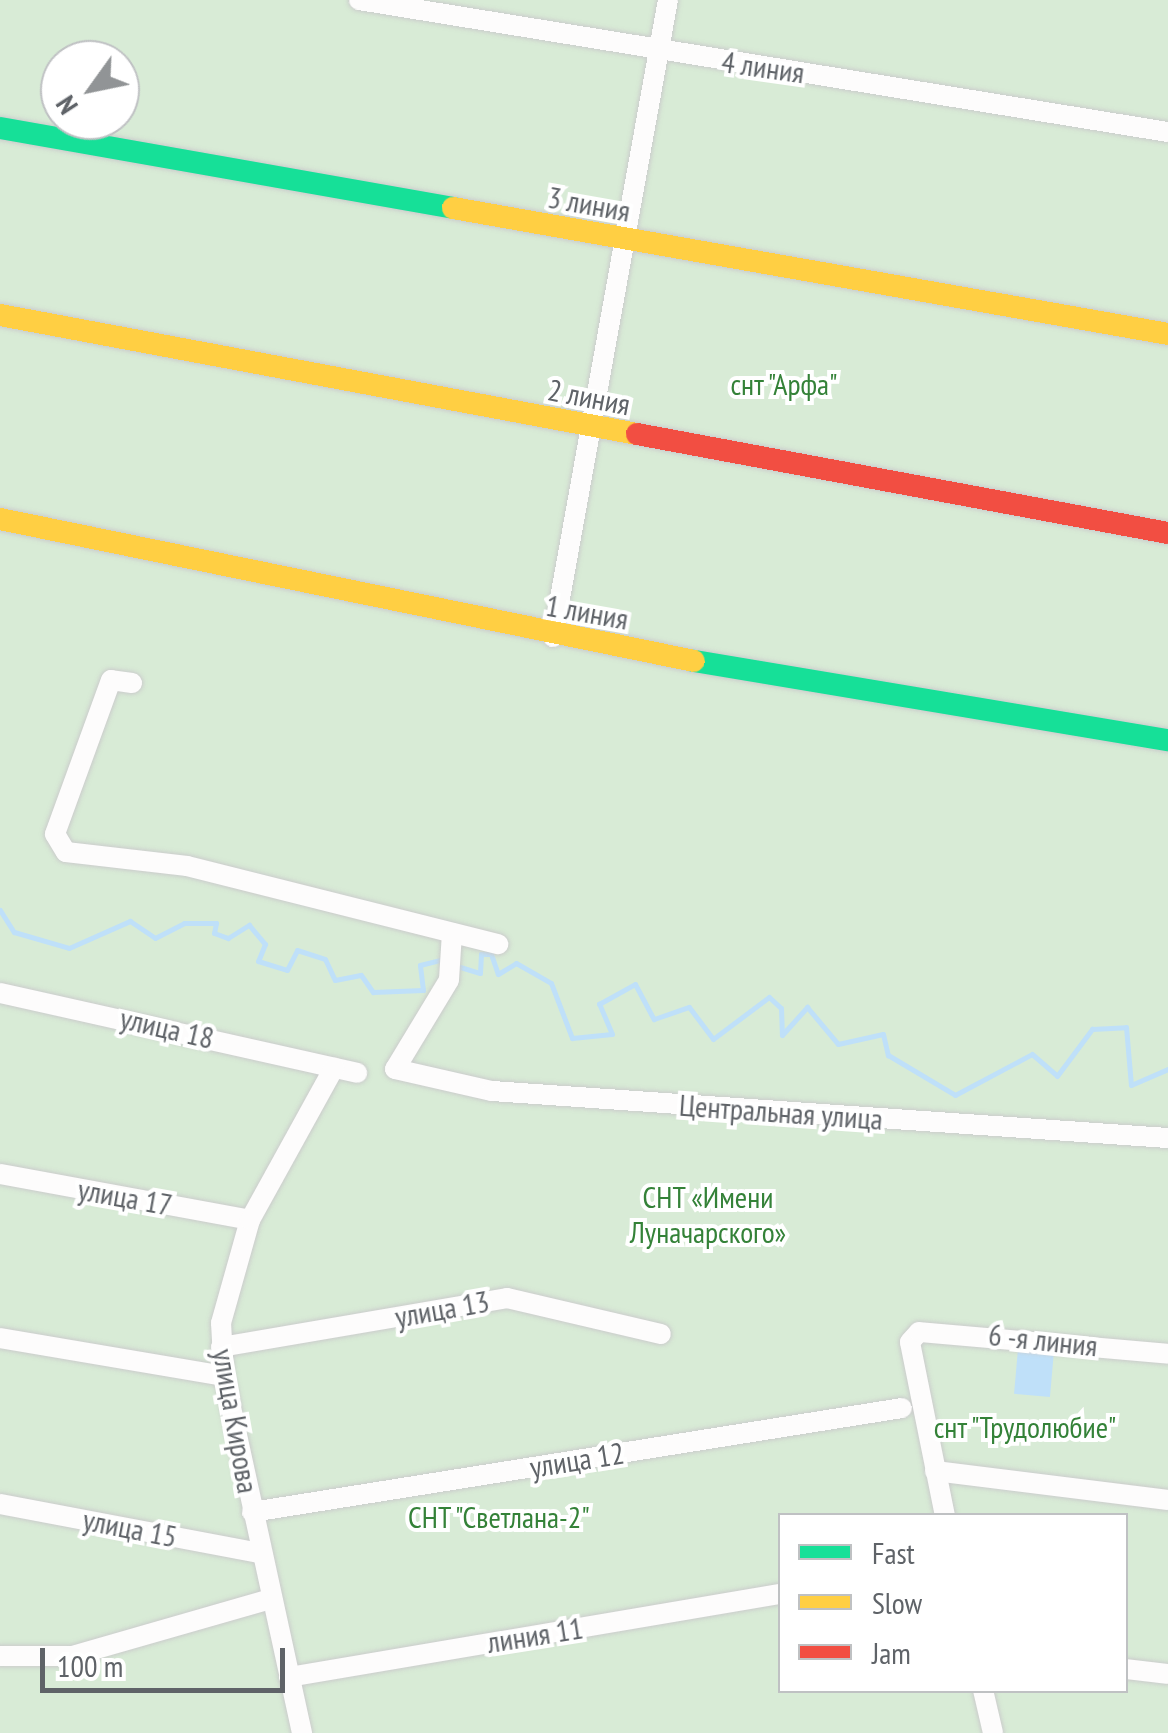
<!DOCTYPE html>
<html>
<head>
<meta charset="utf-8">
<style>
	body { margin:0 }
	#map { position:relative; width:1168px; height:1733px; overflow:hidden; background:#efeeea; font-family:"PT Sans Narrow",sans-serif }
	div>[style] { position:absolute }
	.green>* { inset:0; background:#d8ebd6 }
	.water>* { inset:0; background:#bfe0f9; transform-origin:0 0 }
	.stream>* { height:5px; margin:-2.5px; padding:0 2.5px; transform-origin:2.5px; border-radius:2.5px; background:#bfe0f9 }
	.roads { filter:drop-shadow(0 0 2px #cbcccc) drop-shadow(0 0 2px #cbcccc) }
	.street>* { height:20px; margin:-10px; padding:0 10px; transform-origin:10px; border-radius:10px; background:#fdfcfc }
	.fast>* { height:22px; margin:-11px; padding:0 11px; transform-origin:11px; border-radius:11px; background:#16e098 }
	.slow>* { height:22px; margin:-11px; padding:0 11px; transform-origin:11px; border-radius:11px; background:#ffcf43 }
	.jam>* { height:22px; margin:-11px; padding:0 11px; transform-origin:11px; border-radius:11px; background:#f24e42 }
	span { translate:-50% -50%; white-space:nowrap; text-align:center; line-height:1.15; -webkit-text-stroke:8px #fff; paint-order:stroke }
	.street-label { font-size:30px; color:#5f6368 }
	.park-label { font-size:30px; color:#348238 }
	.legend { position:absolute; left:778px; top:1513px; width:350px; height:180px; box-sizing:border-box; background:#fff; border:2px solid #bfc1c3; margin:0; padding:12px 18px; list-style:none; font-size:30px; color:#5f6368 }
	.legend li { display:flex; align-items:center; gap:20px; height:50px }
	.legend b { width:50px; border:2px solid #bfc1c3 }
	.north { position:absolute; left:40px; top:40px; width:100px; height:100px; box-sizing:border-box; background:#fff; border:2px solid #bfc1c3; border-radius:50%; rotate:237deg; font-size:28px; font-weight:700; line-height:40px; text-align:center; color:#5f6368 }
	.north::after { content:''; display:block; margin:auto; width:35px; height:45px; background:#919496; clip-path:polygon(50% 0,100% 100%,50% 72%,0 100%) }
	.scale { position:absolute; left:40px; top:1648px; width:245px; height:45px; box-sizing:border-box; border:5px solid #5f6368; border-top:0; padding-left:12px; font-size:30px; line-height:35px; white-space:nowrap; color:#5f6368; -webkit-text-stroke:8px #fff; paint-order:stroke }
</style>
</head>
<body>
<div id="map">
	<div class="green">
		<div style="clip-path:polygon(evenodd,0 0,1168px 0,1168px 1733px,0 1733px,0 0,60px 60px,120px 60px,120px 120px,60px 120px,60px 60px,0 0,780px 1516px,1126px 1516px,1126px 1690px,780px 1690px,780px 1516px)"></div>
	</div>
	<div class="water">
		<div style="left:1018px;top:1349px;width:36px;height:45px;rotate:5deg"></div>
	</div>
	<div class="stream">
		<div style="left:0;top:910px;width:26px;rotate:58deg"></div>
		<div style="left:14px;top:932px;width:57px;rotate:16.2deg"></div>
		<div style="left:69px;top:948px;width:67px;rotate:-23.9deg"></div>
		<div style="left:130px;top:921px;width:30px;rotate:34deg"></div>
		<div style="left:155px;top:938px;width:33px;rotate:-27deg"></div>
		<div style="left:184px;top:923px;width:32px"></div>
		<div style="left:216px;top:923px;width:10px;rotate:101deg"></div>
		<div style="left:214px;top:933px;width:15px;rotate:20deg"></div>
		<div style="left:228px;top:938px;width:25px;rotate:-32deg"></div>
		<div style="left:249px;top:925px;width:25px;rotate:50deg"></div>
		<div style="left:265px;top:944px;width:18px;rotate:112deg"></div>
		<div style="left:258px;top:961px;width:30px;rotate:17deg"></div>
		<div style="left:287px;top:970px;width:22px;rotate:-63deg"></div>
		<div style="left:297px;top:950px;width:29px;rotate:18deg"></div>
		<div style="left:325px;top:959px;width:23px;rotate:65deg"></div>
		<div style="left:335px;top:980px;width:26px;rotate:-11deg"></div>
		<div style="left:361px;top:975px;width:21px;rotate:55deg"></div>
		<div style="left:373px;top:992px;width:50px;rotate:-2.3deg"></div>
		<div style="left:423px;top:990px;width:25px;rotate:-97deg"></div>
		<div style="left:420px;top:965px;width:21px;rotate:-14deg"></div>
		<div style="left:457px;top:966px;width:24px;rotate:17deg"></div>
		<div style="left:480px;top:973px;width:19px;rotate:-87deg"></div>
		<div style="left:481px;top:954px;width:10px"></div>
		<div style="left:491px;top:954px;width:21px;rotate:71deg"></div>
		<div style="left:498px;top:974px;width:21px;rotate:-31deg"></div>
		<div style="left:516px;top:963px;width:40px;rotate:29.7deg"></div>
		<div style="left:551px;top:983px;width:59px;rotate:69.1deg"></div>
		<div style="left:572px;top:1038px;width:40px;rotate:-5.7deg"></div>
		<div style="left:612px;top:1034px;width:33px;rotate:-113deg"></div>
		<div style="left:599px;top:1004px;width:41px;rotate:-29.1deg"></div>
		<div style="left:635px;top:984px;width:40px;rotate:62deg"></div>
		<div style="left:654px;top:1019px;width:37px;rotate:-19deg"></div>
		<div style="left:689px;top:1007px;width:40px;rotate:53deg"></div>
		<div style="left:713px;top:1039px;width:70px;rotate:-36.9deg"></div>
		<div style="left:769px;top:997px;width:16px;rotate:43deg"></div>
		<div style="left:781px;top:1008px;width:27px;rotate:88deg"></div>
		<div style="left:782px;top:1035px;width:38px;rotate:-48deg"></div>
		<div style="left:807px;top:1007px;width:48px;rotate:50deg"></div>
		<div style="left:838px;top:1044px;width:46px;rotate:-12.5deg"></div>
		<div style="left:883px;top:1034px;width:22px;rotate:77deg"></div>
		<div style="left:888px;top:1055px;width:78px;rotate:30.8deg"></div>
		<div style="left:955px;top:1095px;width:87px;rotate:-28deg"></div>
		<div style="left:1032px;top:1054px;width:33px;rotate:41deg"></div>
		<div style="left:1057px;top:1076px;width:59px;rotate:-53.3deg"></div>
		<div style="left:1092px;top:1029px;width:34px;rotate:-3deg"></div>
		<div style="left:1126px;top:1027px;width:58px;rotate:85.1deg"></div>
		<div style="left:1131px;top:1085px;width:40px;rotate:-23.4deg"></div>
	</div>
	<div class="roads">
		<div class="street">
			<div style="left:359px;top:0;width:820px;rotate:9.27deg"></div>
			<div style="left:553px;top:637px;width:647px;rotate:-79.77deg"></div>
			<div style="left:132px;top:683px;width:21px;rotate:-172deg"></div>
			<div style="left:111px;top:680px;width:164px;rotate:110deg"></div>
			<div style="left:55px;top:834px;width:21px;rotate:59deg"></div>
			<div style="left:66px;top:852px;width:122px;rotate:6.6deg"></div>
			<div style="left:187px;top:866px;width:321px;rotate:14.1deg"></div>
			<div style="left:452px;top:933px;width:47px;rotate:93.7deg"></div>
			<div style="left:449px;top:980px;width:104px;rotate:121.2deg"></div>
			<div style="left:395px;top:1069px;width:99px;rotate:12.8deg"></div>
			<div style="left:492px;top:1091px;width:678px;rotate:3.98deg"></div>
			<div style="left:0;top:993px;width:366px;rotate:12.6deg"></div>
			<div style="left:0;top:1174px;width:254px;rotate:10.4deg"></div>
			<div style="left:0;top:1338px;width:227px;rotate:9.6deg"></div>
			<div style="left:221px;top:1347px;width:290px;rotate:-9.7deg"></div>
			<div style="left:507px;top:1298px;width:158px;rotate:13.2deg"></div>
			<div style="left:935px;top:1471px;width:235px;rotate:7.1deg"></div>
			<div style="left:0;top:1504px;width:264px;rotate:10.7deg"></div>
			<div style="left:252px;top:1512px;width:658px;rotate:-9.09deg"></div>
			<div style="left:945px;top:1516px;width:177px;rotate:-101.4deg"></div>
			<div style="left:910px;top:1342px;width:13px;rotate:-48deg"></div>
			<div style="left:919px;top:1332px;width:250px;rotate:5deg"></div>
			<div style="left:0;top:1656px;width:72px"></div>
			<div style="left:72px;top:1656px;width:207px;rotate:-16deg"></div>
			<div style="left:1126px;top:1669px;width:42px;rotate:6.8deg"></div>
			<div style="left:289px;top:1677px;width:498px;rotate:-9.6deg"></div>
			<div style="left:983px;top:1690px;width:44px;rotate:76.9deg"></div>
			<div style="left:302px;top:1733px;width:365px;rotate:-102.3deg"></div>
			<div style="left:224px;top:1376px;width:53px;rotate:-93.2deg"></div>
			<div style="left:221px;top:1323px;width:107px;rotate:-74.3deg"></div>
			<div style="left:250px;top:1220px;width:174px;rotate:-61.1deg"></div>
		</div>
		<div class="fast">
			<div style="left:0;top:128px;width:460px;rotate:10deg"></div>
			<div style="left:694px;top:661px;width:481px;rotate:9.5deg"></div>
		</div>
		<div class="slow">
			<div style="left:453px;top:208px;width:726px;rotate:9.99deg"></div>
			<div style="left:0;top:315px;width:648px;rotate:10.58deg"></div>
			<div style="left:0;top:519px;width:708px;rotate:11.56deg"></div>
		</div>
		<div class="jam">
			<div style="left:637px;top:434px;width:540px;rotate:10.56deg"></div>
		</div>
	</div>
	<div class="street-label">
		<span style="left:763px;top:67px;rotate:8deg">4 линия</span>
		<span style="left:589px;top:204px;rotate:10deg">3 линия</span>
		<span style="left:589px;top:397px;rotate:11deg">2 линия</span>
		<span style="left:587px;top:612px;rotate:10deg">1 линия</span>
		<span style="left:167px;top:1028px;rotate:13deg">улица 18</span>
		<span style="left:781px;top:1112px;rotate:4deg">Центральная улица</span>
		<span style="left:125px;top:1197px;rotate:10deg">улица 17</span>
		<span style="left:442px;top:1309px;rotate:-10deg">улица 13</span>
		<span style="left:1043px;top:1340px;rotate:6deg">6 -я линия</span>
		<span style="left:236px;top:1421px;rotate:80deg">улица Кирова</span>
		<span style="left:577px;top:1460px;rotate:-9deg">улица 12</span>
		<span style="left:130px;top:1528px;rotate:11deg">улица 15</span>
		<span style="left:535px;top:1635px;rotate:-9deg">линия 11</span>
	</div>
	<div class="park-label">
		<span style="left:784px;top:384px">снт "Арфа"</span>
		<span style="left:708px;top:1214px">СНТ «Имени<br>Луначарского»</span>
		<span style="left:1025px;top:1427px">снт "Трудолюбие"</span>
		<span style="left:499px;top:1517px">СНТ "Светлана-2"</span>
	</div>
	<ul class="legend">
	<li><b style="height:12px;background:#16e098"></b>Fast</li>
	<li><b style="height:12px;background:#ffcf43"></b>Slow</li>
	<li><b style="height:12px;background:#f24e42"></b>Jam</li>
	</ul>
	<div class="north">N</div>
	<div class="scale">100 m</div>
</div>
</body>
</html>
